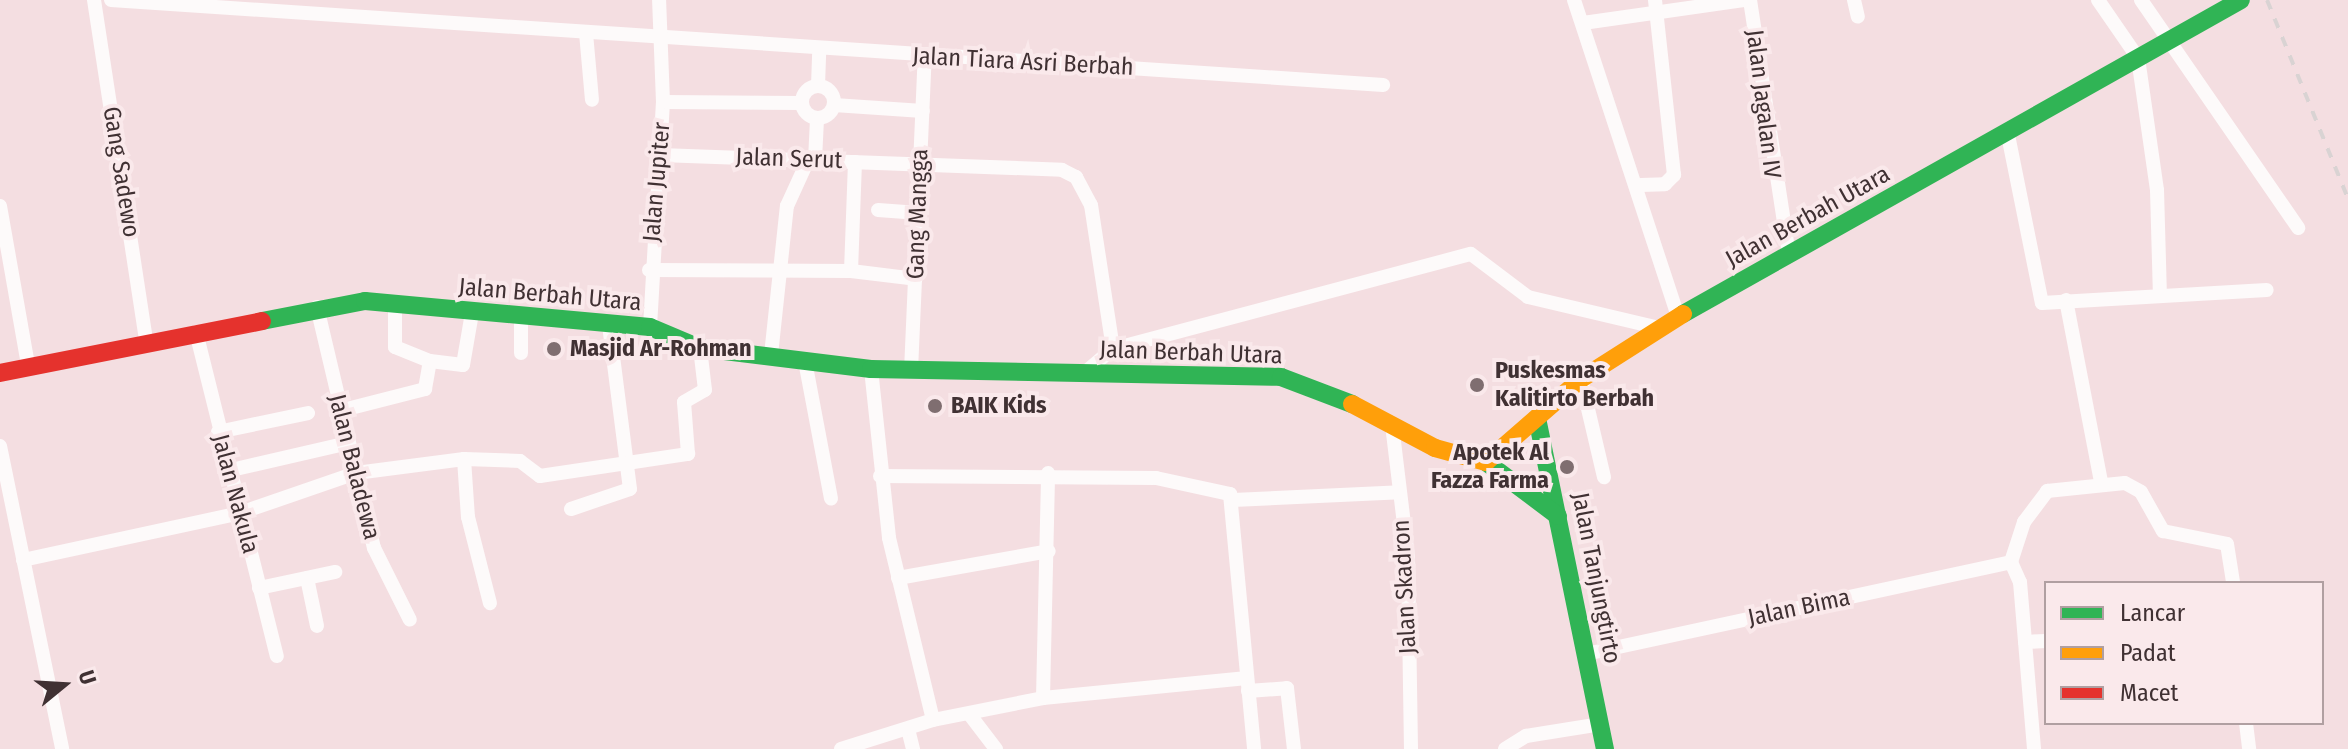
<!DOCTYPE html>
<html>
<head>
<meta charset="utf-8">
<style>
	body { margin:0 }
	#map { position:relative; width:2348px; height:749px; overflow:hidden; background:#f4dee1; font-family:"Fira Sans Condensed",sans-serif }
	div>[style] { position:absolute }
	.street>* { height:14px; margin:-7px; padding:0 7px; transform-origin:7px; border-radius:7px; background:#fdfafa }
	.street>.ring { margin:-7px; padding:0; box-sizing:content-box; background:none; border:14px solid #fdfafa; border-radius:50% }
	.fast>* { height:18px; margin:-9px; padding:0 9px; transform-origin:9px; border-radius:9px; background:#30b455 }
	.slow>* { height:18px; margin:-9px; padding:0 9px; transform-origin:9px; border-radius:9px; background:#ff9f0a }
	.jam>* { height:18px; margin:-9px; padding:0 9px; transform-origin:9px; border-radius:9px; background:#e5322d }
	.rail>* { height:4px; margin-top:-2px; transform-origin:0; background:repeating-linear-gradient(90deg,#d9d3d3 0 10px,transparent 0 20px) }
	.dots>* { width:22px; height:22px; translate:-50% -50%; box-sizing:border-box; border:4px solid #fae9eb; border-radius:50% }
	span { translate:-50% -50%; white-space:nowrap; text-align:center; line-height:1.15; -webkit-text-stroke:8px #fae9eb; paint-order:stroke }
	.street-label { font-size:24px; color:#403133 }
	.poi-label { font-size:24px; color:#403133; font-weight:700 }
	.left { translate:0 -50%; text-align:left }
	.right { translate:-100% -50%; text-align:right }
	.legend { position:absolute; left:2044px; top:581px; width:280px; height:144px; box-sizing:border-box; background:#fae9eb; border:2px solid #b09fa1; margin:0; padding:10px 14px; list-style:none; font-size:24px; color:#403133 }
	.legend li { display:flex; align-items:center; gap:16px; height:40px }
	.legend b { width:40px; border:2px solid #b09fa1 }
	.north { position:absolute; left:24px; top:645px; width:80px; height:80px; -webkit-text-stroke:6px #fae9eb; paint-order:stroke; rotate:72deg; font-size:22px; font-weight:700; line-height:32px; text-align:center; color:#403133 }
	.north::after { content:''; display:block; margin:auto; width:28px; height:36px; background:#403133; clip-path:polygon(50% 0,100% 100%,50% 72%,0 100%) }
</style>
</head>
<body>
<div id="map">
	<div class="street">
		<div style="left:94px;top:0;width:349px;rotate:81.3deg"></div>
		<div style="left:111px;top:0;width:1275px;rotate:3.82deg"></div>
		<div style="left:1574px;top:0;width:334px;rotate:71.8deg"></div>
		<div style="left:1750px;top:0;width:257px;rotate:81.3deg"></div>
		<div style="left:1854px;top:0;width:17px;rotate:77deg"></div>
		<div style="left:2098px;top:0;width:70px;rotate:55.4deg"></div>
		<div style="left:2138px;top:58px;width:133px;rotate:81.8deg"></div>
		<div style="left:2157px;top:190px;width:105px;rotate:88.4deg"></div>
		<div style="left:2141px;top:0;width:277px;rotate:55.4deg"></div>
		<div style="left:1583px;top:23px;width:164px;rotate:-8.1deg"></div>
		<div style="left:586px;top:33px;width:67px;rotate:84.9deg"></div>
		<div class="ring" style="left:802px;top:86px;width:18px;height:18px"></div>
		<div style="left:818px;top:86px;width:34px;rotate:-88deg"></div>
		<div style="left:663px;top:102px;width:139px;rotate:0.4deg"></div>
		<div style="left:834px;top:105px;width:89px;rotate:3.9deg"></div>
		<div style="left:2008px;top:135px;width:171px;rotate:78.6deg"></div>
		<div style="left:2042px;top:303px;width:225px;rotate:-3.3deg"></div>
		<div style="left:660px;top:155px;width:402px;rotate:2.1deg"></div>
		<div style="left:1062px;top:170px;width:16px;rotate:27deg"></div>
		<div style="left:1076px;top:177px;width:32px;rotate:62deg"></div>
		<div style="left:1091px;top:205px;width:146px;rotate:81.3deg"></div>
		<div style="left:815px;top:160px;width:41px;rotate:-87.2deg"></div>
		<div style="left:1641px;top:185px;width:24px;rotate:-2deg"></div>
		<div style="left:1665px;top:184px;width:13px;rotate:-45deg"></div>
		<div style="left:1674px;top:175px;width:176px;rotate:-96.2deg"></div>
		<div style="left:0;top:206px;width:161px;rotate:80deg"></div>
		<div style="left:878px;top:210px;width:41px;rotate:4.2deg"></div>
		<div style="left:649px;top:270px;width:202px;rotate:0.3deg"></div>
		<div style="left:851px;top:271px;width:65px;rotate:7deg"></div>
		<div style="left:851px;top:271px;width:109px;rotate:-87.9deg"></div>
		<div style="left:2066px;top:300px;width:185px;rotate:79.1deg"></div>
		<div style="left:395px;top:304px;width:43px;rotate:90deg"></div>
		<div style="left:395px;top:347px;width:38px;rotate:22deg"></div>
		<div style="left:317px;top:307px;width:248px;rotate:76.7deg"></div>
		<div style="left:374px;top:548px;width:80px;rotate:63.4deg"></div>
		<div style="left:650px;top:327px;width:225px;rotate:-86.7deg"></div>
		<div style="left:663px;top:102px;width:102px;rotate:-92.2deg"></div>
		<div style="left:196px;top:332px;width:334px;rotate:76deg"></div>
		<div style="left:521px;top:353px;width:35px;rotate:-90deg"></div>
		<div style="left:771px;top:355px;width:150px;rotate:-83.9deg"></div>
		<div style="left:787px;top:206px;width:51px;rotate:-65.5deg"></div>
		<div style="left:805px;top:361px;width:140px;rotate:79.3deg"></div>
		<div style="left:871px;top:369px;width:170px;rotate:83.9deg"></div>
		<div style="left:889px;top:538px;width:187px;rotate:76.4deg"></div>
		<div style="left:911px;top:371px;width:315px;rotate:-87.5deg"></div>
		<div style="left:1083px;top:374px;width:39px;rotate:-40deg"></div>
		<div style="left:1113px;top:349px;width:370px;rotate:-14.9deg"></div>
		<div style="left:1471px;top:254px;width:71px;rotate:37deg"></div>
		<div style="left:1528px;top:297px;width:135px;rotate:13.3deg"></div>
		<div style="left:1581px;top:379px;width:101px;rotate:76.8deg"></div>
		<div style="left:339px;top:411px;width:89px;rotate:-14.3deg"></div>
		<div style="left:425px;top:389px;width:28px;rotate:-80deg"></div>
		<div style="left:430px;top:361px;width:33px;rotate:7deg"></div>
		<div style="left:463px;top:365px;width:53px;rotate:-80.2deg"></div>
		<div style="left:1392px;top:425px;width:134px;rotate:83.1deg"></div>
		<div style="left:1408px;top:558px;width:191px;rotate:89.1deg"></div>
		<div style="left:218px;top:432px;width:92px;rotate:-11.9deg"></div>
		<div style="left:0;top:446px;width:309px;rotate:78.4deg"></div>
		<div style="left:464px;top:459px;width:58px;rotate:86.1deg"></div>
		<div style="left:468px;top:517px;width:89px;rotate:75.7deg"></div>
		<div style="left:227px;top:471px;width:124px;rotate:-13deg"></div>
		<div style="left:880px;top:476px;width:276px;rotate:0.4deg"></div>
		<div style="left:1156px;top:478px;width:76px;rotate:12.2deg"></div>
		<div style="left:1230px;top:494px;width:256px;rotate:84.6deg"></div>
		<div style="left:1233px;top:500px;width:167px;rotate:-2.7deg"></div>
		<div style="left:571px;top:509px;width:62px;rotate:-18.7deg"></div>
		<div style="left:630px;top:489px;width:165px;rotate:-97.3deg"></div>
		<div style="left:23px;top:560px;width:222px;rotate:-12.2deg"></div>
		<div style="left:240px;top:513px;width:123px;rotate:-19deg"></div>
		<div style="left:356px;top:473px;width:109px;rotate:-7.4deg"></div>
		<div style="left:464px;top:459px;width:56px;rotate:2deg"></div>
		<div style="left:520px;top:461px;width:25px;rotate:37deg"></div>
		<div style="left:540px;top:476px;width:150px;rotate:-8.5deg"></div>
		<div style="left:688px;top:454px;width:52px;rotate:-94.4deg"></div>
		<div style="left:684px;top:402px;width:24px;rotate:-30deg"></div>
		<div style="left:705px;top:390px;width:42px;rotate:-96.8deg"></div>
		<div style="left:2011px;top:562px;width:42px;rotate:-72deg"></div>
		<div style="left:2024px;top:522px;width:39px;rotate:-53deg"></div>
		<div style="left:2047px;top:491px;width:78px;rotate:-5.9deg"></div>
		<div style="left:2125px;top:483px;width:18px;rotate:29deg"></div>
		<div style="left:2141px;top:492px;width:45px;rotate:60.6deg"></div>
		<div style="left:2163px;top:531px;width:65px;rotate:11.5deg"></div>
		<div style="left:2227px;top:544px;width:39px;rotate:81deg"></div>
		<div style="left:2011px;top:562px;width:22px;rotate:66deg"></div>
		<div style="left:2020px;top:582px;width:168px;rotate:85.2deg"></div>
		<div style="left:307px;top:578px;width:49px;rotate:78.2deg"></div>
		<div style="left:898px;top:578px;width:153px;rotate:-10.1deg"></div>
		<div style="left:259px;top:588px;width:78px;rotate:-11.9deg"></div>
		<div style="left:2025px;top:642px;width:21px;rotate:-3deg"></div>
		<div style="left:1586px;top:654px;width:435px;rotate:-12.2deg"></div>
		<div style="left:1248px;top:691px;width:39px;rotate:-4deg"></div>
		<div style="left:1287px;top:688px;width:61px;rotate:83.5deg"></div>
		<div style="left:1043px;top:698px;width:225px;rotate:-88.7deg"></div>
		<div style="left:970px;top:715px;width:43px;rotate:52.6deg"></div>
		<div style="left:2246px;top:723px;width:26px;rotate:83deg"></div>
		<div style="left:908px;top:729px;width:21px;rotate:76deg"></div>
		<div style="left:841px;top:749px;width:96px;rotate:-17.5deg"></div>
		<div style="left:933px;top:720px;width:112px;rotate:-11.3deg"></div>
		<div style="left:1043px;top:698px;width:205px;rotate:-5.6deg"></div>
		<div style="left:1505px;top:749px;width:25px;rotate:-32deg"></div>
		<div style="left:1526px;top:736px;width:76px;rotate:-9.1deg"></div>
	</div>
	<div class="fast">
		<div style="left:1683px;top:314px;width:640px;rotate:-29.37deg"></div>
		<div style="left:262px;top:321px;width:105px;rotate:-11deg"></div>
		<div style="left:365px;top:301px;width:286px;rotate:5.2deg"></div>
		<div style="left:650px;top:327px;width:54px;rotate:22.8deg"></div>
		<div style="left:700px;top:348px;width:172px;rotate:7deg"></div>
		<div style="left:871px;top:369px;width:410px;rotate:1.1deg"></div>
		<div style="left:1281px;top:377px;width:76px;rotate:20.8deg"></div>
		<div style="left:1537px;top:418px;width:338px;rotate:78.4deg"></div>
		<div style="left:1486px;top:462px;width:90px;rotate:36.9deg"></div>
	</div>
	<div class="slow">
		<div style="left:1352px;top:404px;width:94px;rotate:27.9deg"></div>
		<div style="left:1435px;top:448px;width:53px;rotate:15.4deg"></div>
		<div style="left:1486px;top:462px;width:126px;rotate:-41.1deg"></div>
		<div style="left:1581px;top:379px;width:121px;rotate:-32.5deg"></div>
	</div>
	<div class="jam">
		<div style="left:0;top:373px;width:267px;rotate:-11.2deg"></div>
	</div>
	<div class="rail">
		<div style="left:2267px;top:0;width:214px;rotate:67.8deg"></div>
	</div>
	<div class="dots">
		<div style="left:554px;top:349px;background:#7f6e70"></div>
		<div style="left:1477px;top:385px;background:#7f6e70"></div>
		<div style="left:935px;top:406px;background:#7f6e70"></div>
		<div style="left:1567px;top:467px;background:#7f6e70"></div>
	</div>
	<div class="street-label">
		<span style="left:1023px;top:62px;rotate:3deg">Jalan Tiara Asri Berbah</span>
		<span style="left:1763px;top:104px;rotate:83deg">Jalan Jagalan IV</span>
		<span style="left:789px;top:159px;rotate:2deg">Jalan Serut</span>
		<span style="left:121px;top:172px;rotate:81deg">Gang Sadewo</span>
		<span style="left:657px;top:182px;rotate:-85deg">Jalan Jupiter</span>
		<span style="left:918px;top:214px;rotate:-88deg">Gang Mangga</span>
		<span style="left:1808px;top:217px;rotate:-29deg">Jalan Berbah Utara</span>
		<span style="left:550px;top:295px;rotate:5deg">Jalan Berbah Utara</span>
		<span style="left:1191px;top:353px;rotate:2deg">Jalan Berbah Utara</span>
		<span style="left:354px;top:467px;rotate:76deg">Jalan Baladewa</span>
		<span style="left:235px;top:494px;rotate:75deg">Jalan Nakula</span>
		<span style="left:1596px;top:578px;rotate:79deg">Jalan Tanjungtirto</span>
		<span style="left:1405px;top:587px;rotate:-93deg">Jalan Skadron</span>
		<span style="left:1799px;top:608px;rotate:-12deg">Jalan Bima</span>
	</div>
	<div class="poi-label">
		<span class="left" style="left:570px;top:349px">Masjid Ar-Rohman</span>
		<span class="left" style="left:1495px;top:385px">Puskesmas<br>Kalitirto Berbah</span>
		<span class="left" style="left:951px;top:406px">BAIK Kids</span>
		<span class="right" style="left:1549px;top:467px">Apotek Al<br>Fazza Farma</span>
	</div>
	<ul class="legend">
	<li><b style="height:10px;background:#30b455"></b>Lancar</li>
	<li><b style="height:10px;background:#ff9f0a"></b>Padat</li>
	<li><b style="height:10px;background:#e5322d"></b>Macet</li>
	</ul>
	<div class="north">U</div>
</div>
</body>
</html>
